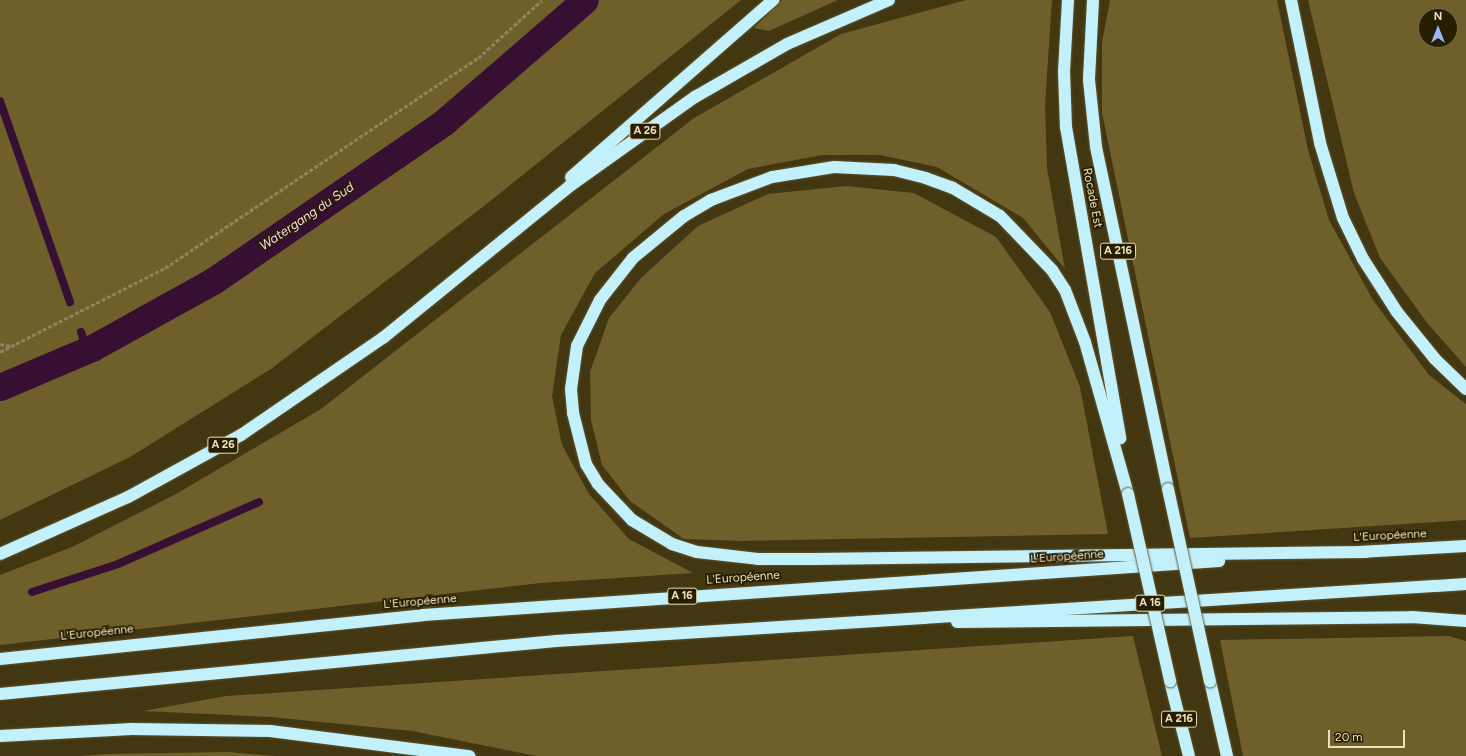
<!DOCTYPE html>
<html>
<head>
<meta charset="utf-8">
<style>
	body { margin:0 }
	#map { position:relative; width:1466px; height:756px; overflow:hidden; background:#423711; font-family:Figtree,sans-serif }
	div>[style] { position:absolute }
	.green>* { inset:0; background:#6f5f2a }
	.stream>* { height:8px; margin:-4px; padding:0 4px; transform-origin:4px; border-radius:4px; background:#370f33 }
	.canal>* { height:27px; margin:-13.5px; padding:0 13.5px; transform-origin:13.5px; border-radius:13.5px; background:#370f33 }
	.path>* { height:2.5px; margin-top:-1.25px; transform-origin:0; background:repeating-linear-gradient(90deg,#8f845f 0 4px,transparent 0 6px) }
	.roads { filter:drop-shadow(0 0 1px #605530) drop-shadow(0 0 1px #605530) }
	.highway>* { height:12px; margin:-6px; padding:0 6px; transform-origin:6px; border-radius:6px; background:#c3f1fb }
	.bridges { filter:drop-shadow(0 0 1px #605530) drop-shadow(0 0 1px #605530) }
	.highway-bridge>* { height:12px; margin:-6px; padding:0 6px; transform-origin:6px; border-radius:6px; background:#c3f1fb }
	span { translate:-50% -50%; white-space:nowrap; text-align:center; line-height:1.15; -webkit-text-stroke:3.5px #271e01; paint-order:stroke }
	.shield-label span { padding:1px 3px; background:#271e01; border:1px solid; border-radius:3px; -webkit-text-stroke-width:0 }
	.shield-label { font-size:11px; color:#ebe0bd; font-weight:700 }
	.street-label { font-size:12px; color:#ebe0bd }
	.water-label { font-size:13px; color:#fbcff3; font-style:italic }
	.north { position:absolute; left:1418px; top:8px; width:40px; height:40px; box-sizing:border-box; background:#271e01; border:1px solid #756c4c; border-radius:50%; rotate:0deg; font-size:11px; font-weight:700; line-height:16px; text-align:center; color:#ebe0bd }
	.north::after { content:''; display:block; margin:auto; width:14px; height:18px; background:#9fb3fd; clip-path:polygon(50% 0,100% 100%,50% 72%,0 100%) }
	.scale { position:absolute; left:1328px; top:730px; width:77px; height:18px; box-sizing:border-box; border:2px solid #ebe0bd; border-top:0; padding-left:5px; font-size:12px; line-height:14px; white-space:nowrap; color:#ebe0bd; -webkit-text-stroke:3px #271e01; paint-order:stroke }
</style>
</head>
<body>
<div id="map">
	<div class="green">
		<div style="clip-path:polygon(0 0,741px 0,484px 206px,271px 369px,130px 457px,0 520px)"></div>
		<div style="clip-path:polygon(782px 0,838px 0,769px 31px,754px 28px)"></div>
		<div style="clip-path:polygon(966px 0,1052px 0,1045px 105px,1047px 168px,1065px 269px,1023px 218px,937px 167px,880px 155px,822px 155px,748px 169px,664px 214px,595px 273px,561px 335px,552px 396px,562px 445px,589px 494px,629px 539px,693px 573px,541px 583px,0 645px,0 575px,72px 547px,176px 494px,321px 409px,694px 118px,841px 34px)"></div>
		<div style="clip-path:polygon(1110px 0,1277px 0,1308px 150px,1329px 220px,1373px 300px,1429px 375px,1466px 404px,1466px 520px,1190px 538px,1102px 113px,1102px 42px)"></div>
		<div style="clip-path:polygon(evenodd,1308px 0,1466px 0,1466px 367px,1428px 324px,1380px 258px,1354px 193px,1308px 0,1426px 16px,1450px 16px,1450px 40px,1426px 40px,1426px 16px)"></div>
		<div style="clip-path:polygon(846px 186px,914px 193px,996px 237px,1050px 312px,1080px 387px,1108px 534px,740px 541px,684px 539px,630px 501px,602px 465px,591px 420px,590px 372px,609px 318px,641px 278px,698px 226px,768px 194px)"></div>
		<div style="clip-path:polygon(1133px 636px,1162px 756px,536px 756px,412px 731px,271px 717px,143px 711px,226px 696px)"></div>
		<div style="clip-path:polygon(1449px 636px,1466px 641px,1466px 756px,1243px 756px,1220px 640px)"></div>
		<div style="clip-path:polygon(228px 752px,275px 756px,80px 756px,106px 754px)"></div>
	</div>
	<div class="stream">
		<div style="left:0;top:101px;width:213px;rotate:70.8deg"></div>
		<div style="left:81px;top:332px;width:19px;rotate:72deg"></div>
		<div style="left:32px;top:592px;width:90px;rotate:-18deg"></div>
		<div style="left:118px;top:564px;width:154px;rotate:-23.7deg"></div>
	</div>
	<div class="canal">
		<div style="left:0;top:387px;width:100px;rotate:-23deg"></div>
		<div style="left:92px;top:348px;width:138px;rotate:-29deg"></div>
		<div style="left:213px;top:281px;width:280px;rotate:-34.5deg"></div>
		<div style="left:444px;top:122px;width:186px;rotate:-40.9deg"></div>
	</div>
	<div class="path">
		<div style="left:0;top:344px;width:11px;rotate:10deg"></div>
		<div style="left:0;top:352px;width:185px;rotate:-27deg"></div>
		<div style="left:165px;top:268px;width:377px;rotate:-33.9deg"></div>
		<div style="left:478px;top:58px;width:86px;rotate:-42.2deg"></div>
	</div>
	<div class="roads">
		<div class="highway">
			<div style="left:1068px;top:0;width:71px;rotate:93.2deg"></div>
			<div style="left:1064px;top:71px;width:56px;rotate:88deg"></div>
			<div style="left:1066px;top:127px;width:316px;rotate:80.1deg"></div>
			<div style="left:1093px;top:0;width:80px;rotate:92.9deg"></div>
			<div style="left:1089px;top:80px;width:67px;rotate:84deg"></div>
			<div style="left:1096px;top:147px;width:349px;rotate:78.1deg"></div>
			<div style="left:1291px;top:0;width:146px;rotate:78.5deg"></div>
			<div style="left:1320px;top:143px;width:78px;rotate:73deg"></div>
			<div style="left:1343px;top:218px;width:46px;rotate:64deg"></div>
			<div style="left:1363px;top:259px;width:63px;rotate:57.3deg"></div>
			<div style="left:1397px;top:312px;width:60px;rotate:51deg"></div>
			<div style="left:1435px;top:359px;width:43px;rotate:44.1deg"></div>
			<div style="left:571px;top:177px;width:269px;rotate:-41.2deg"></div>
			<div style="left:1128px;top:494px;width:158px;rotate:-105.8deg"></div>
			<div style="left:1085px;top:342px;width:56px;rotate:-111deg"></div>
			<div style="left:1065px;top:290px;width:24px;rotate:-123deg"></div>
			<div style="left:1052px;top:270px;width:75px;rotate:-133.9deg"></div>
			<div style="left:1000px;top:216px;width:55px;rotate:-149.2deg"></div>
			<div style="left:953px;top:188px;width:29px;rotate:-160deg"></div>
			<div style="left:926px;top:178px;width:33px;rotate:-166deg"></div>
			<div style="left:894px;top:170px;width:60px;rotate:-177.1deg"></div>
			<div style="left:834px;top:167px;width:63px;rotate:170.8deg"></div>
			<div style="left:772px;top:177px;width:65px;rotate:159.3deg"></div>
			<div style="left:711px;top:200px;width:31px;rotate:149deg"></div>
			<div style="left:684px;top:216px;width:66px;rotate:140.5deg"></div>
			<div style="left:633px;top:258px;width:53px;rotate:128.2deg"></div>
			<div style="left:600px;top:300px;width:51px;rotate:116.6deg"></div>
			<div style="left:577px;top:346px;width:43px;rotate:97.9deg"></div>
			<div style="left:571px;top:389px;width:24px;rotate:85deg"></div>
			<div style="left:573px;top:413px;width:53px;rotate:75.7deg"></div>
			<div style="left:586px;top:464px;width:23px;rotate:59deg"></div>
			<div style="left:598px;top:484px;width:50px;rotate:46.6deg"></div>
			<div style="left:632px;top:520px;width:47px;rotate:31deg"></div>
			<div style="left:672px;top:544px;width:26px;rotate:18deg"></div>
			<div style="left:697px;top:552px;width:61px;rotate:6.5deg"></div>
			<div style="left:758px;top:559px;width:56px"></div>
			<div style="left:814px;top:559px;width:552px;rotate:-0.73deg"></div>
			<div style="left:1359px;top:552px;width:107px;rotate:-3.2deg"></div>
			<div style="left:0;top:554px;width:140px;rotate:-24deg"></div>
			<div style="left:128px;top:497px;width:129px;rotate:-28.8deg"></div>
			<div style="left:241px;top:435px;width:173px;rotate:-34.4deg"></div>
			<div style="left:384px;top:337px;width:240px;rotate:-39.1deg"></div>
			<div style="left:570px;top:186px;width:153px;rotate:-35.5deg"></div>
			<div style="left:695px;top:97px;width:106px;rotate:-29.9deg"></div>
			<div style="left:787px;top:44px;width:111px;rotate:-23.3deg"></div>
			<div style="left:957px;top:622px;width:455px;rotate:-0.6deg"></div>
			<div style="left:1412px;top:617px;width:54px;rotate:4.2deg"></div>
			<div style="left:0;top:659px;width:425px;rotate:-5.9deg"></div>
			<div style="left:423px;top:615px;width:798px;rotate:-3.88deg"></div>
			<div style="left:1170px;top:681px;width:77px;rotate:75.8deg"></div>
			<div style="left:1210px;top:681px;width:77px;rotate:77.2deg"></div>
			<div style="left:0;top:694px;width:559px;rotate:-5.45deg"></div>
			<div style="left:556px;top:641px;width:912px;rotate:-3.58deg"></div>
			<div style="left:0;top:736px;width:132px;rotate:-3deg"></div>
			<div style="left:132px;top:729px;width:138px;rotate:0.8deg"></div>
			<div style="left:270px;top:731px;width:201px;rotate:7.2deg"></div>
		</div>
	</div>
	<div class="bridges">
		<div class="highway-bridge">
			<div style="left:1168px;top:489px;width:197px;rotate:77.7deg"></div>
			<div style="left:1128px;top:494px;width:192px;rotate:77.3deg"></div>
		</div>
	</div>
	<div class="shield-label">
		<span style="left:645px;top:131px">A 26</span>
		<span style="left:1118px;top:251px">A 216</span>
		<span style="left:223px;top:445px">A 26</span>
		<span style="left:682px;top:596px">A 16</span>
		<span style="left:1150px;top:603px">A 16</span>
		<span style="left:1179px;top:719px">A 216</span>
	</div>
	<div class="street-label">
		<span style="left:1092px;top:198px;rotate:79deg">Rocade Est</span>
		<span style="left:1390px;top:536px;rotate:-3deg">L'Européenne</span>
		<span style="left:1067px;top:557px;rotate:-4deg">L'Européenne</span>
		<span style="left:743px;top:578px;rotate:-4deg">L'Européenne</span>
		<span style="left:420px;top:602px;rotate:-5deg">L'Européenne</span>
		<span style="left:97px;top:633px;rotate:-6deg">L'Européenne</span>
	</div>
	<div class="water-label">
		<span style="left:307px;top:217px;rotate:-34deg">Watergang du Sud</span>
	</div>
	<div class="north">N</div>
	<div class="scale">20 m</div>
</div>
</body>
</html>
